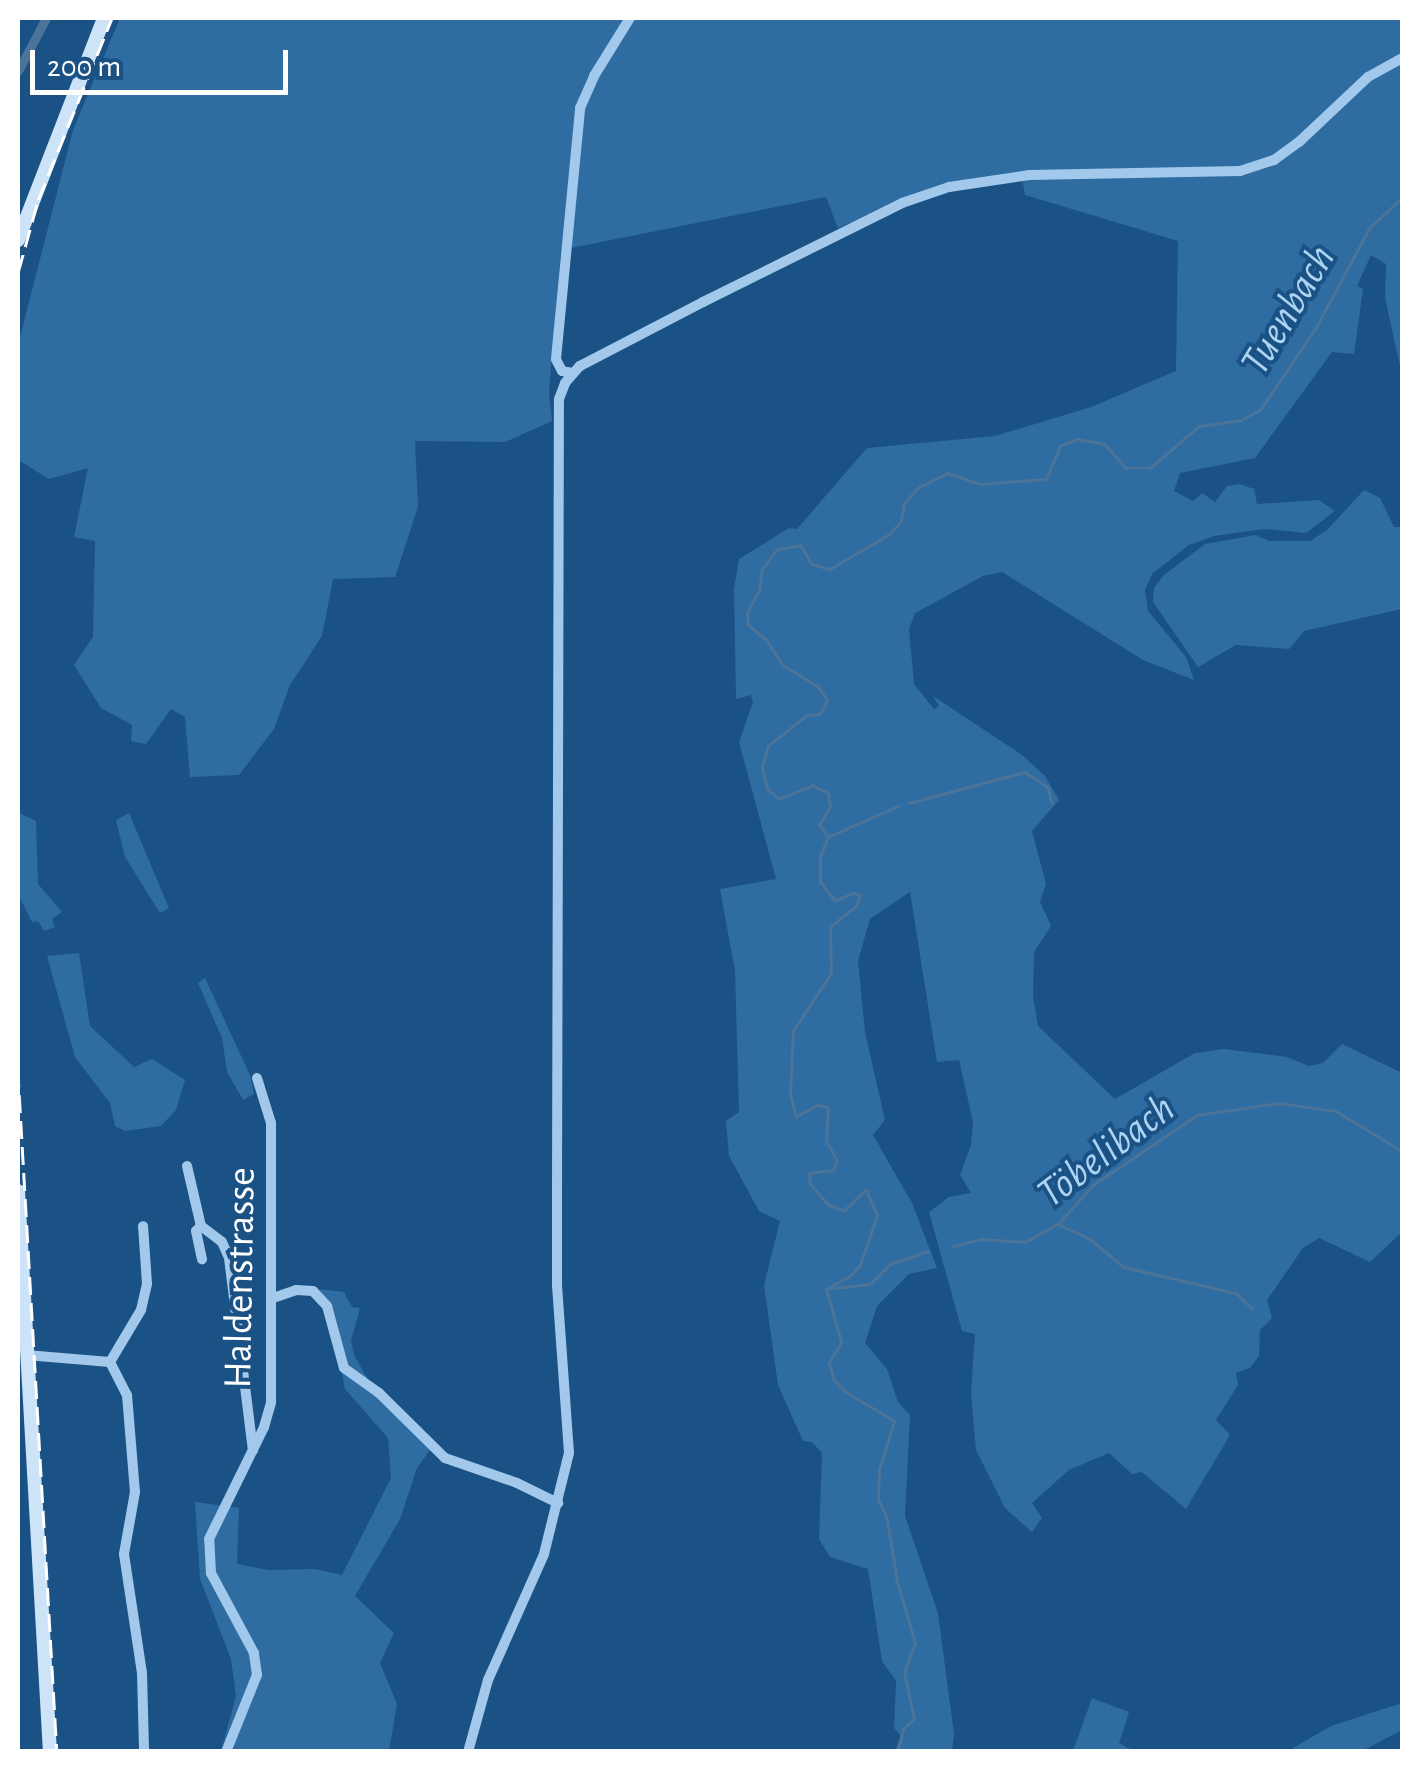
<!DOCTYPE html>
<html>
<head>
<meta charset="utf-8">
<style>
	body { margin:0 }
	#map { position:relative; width:1420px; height:1769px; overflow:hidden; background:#1b5285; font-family:"Alegreya Sans",sans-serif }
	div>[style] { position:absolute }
	.green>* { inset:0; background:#2e6ca2 }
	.stream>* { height:2.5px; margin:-1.25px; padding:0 1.25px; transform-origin:1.25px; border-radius:1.25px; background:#4c7499 }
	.canal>* { height:9px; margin:-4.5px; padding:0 4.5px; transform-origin:4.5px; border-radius:4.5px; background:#4c7499 }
	.street>* { height:10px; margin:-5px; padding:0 5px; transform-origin:5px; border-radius:5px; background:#a2c9eb }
	.secondary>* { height:14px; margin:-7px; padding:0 7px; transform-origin:7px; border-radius:7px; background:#cde4f8 }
	.rail>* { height:2.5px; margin-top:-1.25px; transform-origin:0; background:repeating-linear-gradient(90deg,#fff 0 18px,transparent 0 26px) }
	span { translate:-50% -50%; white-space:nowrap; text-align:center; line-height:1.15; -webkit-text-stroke:8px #1b5285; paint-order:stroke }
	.street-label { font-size:40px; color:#fff }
	.water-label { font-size:42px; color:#add3f3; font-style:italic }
	.frame { position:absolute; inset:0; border:20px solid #fff; pointer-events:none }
	.scale { position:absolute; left:30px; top:50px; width:258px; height:45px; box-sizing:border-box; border:5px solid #fff; border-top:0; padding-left:12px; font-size:30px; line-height:35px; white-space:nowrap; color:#fff; -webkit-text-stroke:8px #1b5285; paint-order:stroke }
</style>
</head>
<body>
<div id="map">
	<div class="green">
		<div style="clip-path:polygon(120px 18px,1402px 18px,1402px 375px,1385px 298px,1386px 264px,1371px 255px,1357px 286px,1363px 289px,1354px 354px,1332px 352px,1255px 458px,1180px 473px,1174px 491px,1193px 501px,1202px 493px,1215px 502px,1227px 486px,1239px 484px,1254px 489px,1257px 504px,1319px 500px,1335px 511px,1306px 533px,1264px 529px,1214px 536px,1189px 545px,1152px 574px,1145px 590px,1148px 611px,1186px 657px,1194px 680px,1143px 660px,1002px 572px,983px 576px,915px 613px,909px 629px,914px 684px,934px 709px,939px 706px,933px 696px,1022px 755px,1045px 776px,1059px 800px,1032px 831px,1046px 884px,1040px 902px,1051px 926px,1034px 952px,1033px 996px,1038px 1026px,1115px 1099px,1195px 1053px,1224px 1049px,1287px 1057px,1309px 1066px,1323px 1063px,1342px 1044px,1402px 1073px,1402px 1232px,1370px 1262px,1319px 1238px,1303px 1248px,1267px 1300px,1272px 1318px,1260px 1330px,1259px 1356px,1250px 1368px,1236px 1373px,1238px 1385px,1216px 1420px,1230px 1435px,1186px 1509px,1142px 1472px,1132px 1474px,1109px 1453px,1069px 1470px,1032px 1503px,1042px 1518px,1032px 1532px,1005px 1508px,976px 1450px,971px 1393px,975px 1334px,962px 1331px,929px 1212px,949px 1197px,971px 1193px,960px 1175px,971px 1145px,973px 1122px,959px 1060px,937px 1062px,910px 892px,870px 919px,858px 961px,865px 1032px,885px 1120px,873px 1135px,912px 1203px,937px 1268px,909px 1274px,877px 1306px,865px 1343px,887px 1369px,898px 1402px,910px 1415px,905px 1516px,938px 1613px,954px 1734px,952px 1751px,895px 1751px,901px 1736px,894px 1728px,896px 1681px,882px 1661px,868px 1569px,830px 1557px,819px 1539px,822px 1453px,812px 1442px,803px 1441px,778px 1385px,764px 1285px,780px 1221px,759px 1211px,729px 1156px,726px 1121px,739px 1112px,735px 971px,720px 889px,776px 879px,739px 742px,753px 702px,751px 695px,736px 699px,734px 589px,739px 559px,789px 528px,797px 529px,867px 448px,995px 436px,1091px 407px,1176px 371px,1178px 241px,1025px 195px,1021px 172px,931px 189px,838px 228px,826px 197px,561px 250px,549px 391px,552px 421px,505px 442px,415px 441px,418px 507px,395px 577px,333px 579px,322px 636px,290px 685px,274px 729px,239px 775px,190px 777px,185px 717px,171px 709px,146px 744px,131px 741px,132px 725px,101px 708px,74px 665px,93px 637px,95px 541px,74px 537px,88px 468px,49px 479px,20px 461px,18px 345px,73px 130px)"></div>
		<div style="clip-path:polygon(1364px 490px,1380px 498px,1394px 527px,1402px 527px,1402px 609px,1304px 631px,1289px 649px,1236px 645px,1198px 667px,1153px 602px,1154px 588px,1164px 575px,1205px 544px,1256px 535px,1269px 541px,1310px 541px,1327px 530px)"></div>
		<div style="clip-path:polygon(19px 813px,36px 821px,38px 884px,62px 912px,52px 919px,55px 927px,44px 931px,38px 921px,32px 922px,18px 894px)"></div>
		<div style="clip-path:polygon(129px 813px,169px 908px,160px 913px,125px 857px,116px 820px)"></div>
		<div style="clip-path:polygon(79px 953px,90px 1026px,134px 1067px,152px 1059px,185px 1080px,176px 1110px,161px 1126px,125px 1131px,115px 1126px,110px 1103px,75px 1057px,47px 956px)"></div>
		<div style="clip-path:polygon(205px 978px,250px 1075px,254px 1094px,243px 1100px,227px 1072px,222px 1038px,198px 983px)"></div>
		<div style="clip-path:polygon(319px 1289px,344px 1292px,352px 1307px,360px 1308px,351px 1341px,355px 1357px,370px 1383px,430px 1450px,417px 1468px,400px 1519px,355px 1596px,394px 1633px,380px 1663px,397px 1704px,389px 1751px,221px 1751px,236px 1696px,231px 1659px,200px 1579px,195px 1502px,239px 1508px,237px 1564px,269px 1570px,315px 1569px,342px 1575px,391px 1478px,388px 1438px,345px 1389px,329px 1305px)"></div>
		<div style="clip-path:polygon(1092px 1698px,1129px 1712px,1119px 1743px,1134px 1751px,1073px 1751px)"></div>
		<div style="clip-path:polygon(1402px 1703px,1402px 1730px,1362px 1751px,1288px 1751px,1331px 1726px)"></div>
	</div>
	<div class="stream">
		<div style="left:909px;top:803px;width:120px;rotate:-15deg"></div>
		<div style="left:1025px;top:772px;width:27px;rotate:33deg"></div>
		<div style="left:1048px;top:787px;width:16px;rotate:76deg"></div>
		<div style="left:828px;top:837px;width:77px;rotate:-23.9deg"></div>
		<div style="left:1058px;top:1224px;width:35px;rotate:25deg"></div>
		<div style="left:1090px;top:1239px;width:44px;rotate:39.5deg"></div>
		<div style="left:1124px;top:1267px;width:115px;rotate:13.1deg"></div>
		<div style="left:1236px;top:1293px;width:22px;rotate:43deg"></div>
		<div style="left:953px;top:1246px;width:30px;rotate:-14deg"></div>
		<div style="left:982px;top:1239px;width:43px;rotate:4deg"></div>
		<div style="left:1025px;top:1242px;width:38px;rotate:-29deg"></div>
		<div style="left:1058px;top:1224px;width:52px;rotate:-48.1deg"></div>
		<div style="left:1093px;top:1185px;width:125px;rotate:-33.9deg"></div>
		<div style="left:1197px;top:1115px;width:83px;rotate:-8.3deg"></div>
		<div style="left:1279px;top:1103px;width:58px;rotate:8deg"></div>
		<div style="left:1336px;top:1111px;width:77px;rotate:31.2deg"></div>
		<div style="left:826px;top:1289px;width:44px;rotate:-6.5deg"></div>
		<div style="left:870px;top:1284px;width:28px;rotate:-45deg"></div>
		<div style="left:890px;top:1264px;width:40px;rotate:-18.9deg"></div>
		<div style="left:897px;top:1752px;width:24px;rotate:-75deg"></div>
		<div style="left:903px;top:1729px;width:15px;rotate:-42deg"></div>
		<div style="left:914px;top:1719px;width:48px;rotate:-102deg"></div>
		<div style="left:904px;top:1672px;width:31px;rotate:-69deg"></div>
		<div style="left:915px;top:1643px;width:64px;rotate:-106.4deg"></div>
		<div style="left:897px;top:1582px;width:64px;rotate:-99deg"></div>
		<div style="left:887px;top:1519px;width:21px;rotate:-115deg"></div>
		<div style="left:878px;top:1500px;width:30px;rotate:-88deg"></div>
		<div style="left:879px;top:1470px;width:51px;rotate:-73deg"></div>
		<div style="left:894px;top:1421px;width:57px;rotate:-149.4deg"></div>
		<div style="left:845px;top:1392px;width:18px;rotate:-133deg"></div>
		<div style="left:833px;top:1379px;width:16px;rotate:-104deg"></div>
		<div style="left:829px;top:1363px;width:24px;rotate:-60deg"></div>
		<div style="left:841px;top:1342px;width:55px;rotate:-105.8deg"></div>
		<div style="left:826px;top:1289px;width:26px;rotate:-28deg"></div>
		<div style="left:849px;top:1277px;width:16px;rotate:-47deg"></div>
		<div style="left:860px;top:1265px;width:53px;rotate:-71.2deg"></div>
		<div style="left:877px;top:1215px;width:27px;rotate:-114deg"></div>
		<div style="left:866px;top:1190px;width:30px;rotate:136deg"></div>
		<div style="left:844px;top:1211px;width:17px;rotate:-159deg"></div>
		<div style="left:828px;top:1205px;width:28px;rotate:-131deg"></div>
		<div style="left:810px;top:1184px;width:11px;rotate:-95deg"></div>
		<div style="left:809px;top:1173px;width:24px;rotate:-7deg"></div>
		<div style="left:833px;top:1170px;width:10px;rotate:-66deg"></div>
		<div style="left:837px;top:1161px;width:23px;rotate:-119deg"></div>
		<div style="left:826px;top:1141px;width:33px;rotate:-87deg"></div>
		<div style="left:828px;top:1108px;width:10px;rotate:-163deg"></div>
		<div style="left:818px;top:1105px;width:25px;rotate:151deg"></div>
		<div style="left:796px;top:1117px;width:24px;rotate:-105deg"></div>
		<div style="left:790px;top:1094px;width:63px;rotate:-87.3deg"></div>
		<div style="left:793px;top:1031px;width:69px;rotate:-56.8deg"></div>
		<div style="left:831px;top:973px;width:46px;rotate:-91.2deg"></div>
		<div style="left:830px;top:927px;width:33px;rotate:-39deg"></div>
		<div style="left:856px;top:906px;width:11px;rotate:-68deg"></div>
		<div style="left:860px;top:896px;width:7px;rotate:-153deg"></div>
		<div style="left:854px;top:893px;width:21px;rotate:157deg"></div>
		<div style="left:835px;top:901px;width:24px;rotate:-128deg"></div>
		<div style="left:820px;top:882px;width:26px;rotate:-90deg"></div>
		<div style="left:820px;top:856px;width:21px;rotate:-67deg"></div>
		<div style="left:828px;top:837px;width:15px;rotate:-127deg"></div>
		<div style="left:819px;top:825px;width:21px;rotate:-59deg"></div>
		<div style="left:830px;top:807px;width:14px;rotate:-98deg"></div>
		<div style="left:828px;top:793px;width:17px;rotate:-155deg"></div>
		<div style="left:813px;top:786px;width:36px;rotate:159deg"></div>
		<div style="left:779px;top:799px;width:16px;rotate:-140deg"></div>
		<div style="left:767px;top:789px;width:23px;rotate:-103deg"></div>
		<div style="left:762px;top:767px;width:22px;rotate:-74deg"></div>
		<div style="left:768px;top:746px;width:50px;rotate:-38.5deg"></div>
		<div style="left:807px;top:715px;width:13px;rotate:-4deg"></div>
		<div style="left:820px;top:714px;width:16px;rotate:-63deg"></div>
		<div style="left:827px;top:700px;width:16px;rotate:-125deg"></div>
		<div style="left:818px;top:687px;width:42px;rotate:-148.6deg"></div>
		<div style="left:782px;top:665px;width:28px;rotate:-122deg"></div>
		<div style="left:767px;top:641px;width:25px;rotate:-140deg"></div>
		<div style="left:748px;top:625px;width:12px;rotate:-95deg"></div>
		<div style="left:747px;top:613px;width:26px;rotate:-62deg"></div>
		<div style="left:759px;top:590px;width:21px;rotate:-82deg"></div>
		<div style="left:762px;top:569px;width:25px;rotate:-53deg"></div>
		<div style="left:777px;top:549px;width:24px;rotate:-9deg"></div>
		<div style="left:801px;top:545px;width:22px;rotate:60deg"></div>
		<div style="left:812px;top:564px;width:19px;rotate:16deg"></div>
		<div style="left:830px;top:569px;width:69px;rotate:-30.3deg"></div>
		<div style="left:890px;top:534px;width:17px;rotate:-50deg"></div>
		<div style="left:901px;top:521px;width:18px;rotate:-81deg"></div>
		<div style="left:904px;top:503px;width:22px;rotate:-47deg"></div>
		<div style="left:919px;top:487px;width:32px;rotate:-26deg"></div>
		<div style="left:948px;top:473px;width:34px;rotate:19deg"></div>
		<div style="left:980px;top:484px;width:66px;rotate:-4.3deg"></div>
		<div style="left:1046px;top:479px;width:36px;rotate:-67deg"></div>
		<div style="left:1060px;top:446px;width:18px;rotate:-22deg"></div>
		<div style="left:1077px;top:439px;width:28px;rotate:10deg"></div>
		<div style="left:1105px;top:444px;width:32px;rotate:49deg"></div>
		<div style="left:1126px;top:468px;width:24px"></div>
		<div style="left:1150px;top:468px;width:65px;rotate:-40.6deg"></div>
		<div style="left:1199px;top:426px;width:42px;rotate:-8.1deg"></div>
		<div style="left:1241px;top:420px;width:21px;rotate:-28deg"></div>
		<div style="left:1260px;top:410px;width:98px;rotate:-55.8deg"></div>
		<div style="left:1315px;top:329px;width:116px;rotate:-61.7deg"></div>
		<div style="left:1370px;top:227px;width:43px;rotate:-42.2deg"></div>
	</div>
	<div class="canal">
		<div style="left:18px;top:71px;width:60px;rotate:-62.2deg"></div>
	</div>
	<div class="street">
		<div style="left:573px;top:373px;width:11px;rotate:-170deg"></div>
		<div style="left:562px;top:371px;width:13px;rotate:-117deg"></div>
		<div style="left:556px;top:359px;width:252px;rotate:-84.5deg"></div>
		<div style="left:580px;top:108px;width:35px;rotate:-66deg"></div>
		<div style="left:594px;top:76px;width:68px;rotate:-58.2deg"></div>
		<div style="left:187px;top:1166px;width:62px;rotate:76.9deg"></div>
		<div style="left:201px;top:1226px;width:26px;rotate:37deg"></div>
		<div style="left:222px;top:1242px;width:17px;rotate:66deg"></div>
		<div style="left:229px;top:1258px;width:194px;rotate:82.9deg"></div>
		<div style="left:201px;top:1226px;width:7px;rotate:135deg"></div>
		<div style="left:196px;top:1231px;width:29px;rotate:78deg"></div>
		<div style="left:273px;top:1298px;width:24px;rotate:-19deg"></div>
		<div style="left:296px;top:1290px;width:17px;rotate:3deg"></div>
		<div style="left:313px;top:1291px;width:21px;rotate:47deg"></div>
		<div style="left:327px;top:1306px;width:64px;rotate:74.7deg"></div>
		<div style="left:344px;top:1368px;width:43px;rotate:35.5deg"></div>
		<div style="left:379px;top:1393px;width:93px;rotate:44.6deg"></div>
		<div style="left:445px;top:1458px;width:76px;rotate:19.1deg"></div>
		<div style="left:517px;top:1483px;width:46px;rotate:26deg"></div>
		<div style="left:26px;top:1355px;width:84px;rotate:4.8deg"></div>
		<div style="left:110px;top:1362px;width:37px;rotate:63deg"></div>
		<div style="left:127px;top:1395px;width:97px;rotate:85.3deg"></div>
		<div style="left:135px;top:1492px;width:63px;rotate:100.1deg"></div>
		<div style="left:124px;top:1554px;width:120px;rotate:81.4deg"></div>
		<div style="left:142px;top:1673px;width:79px;rotate:88.5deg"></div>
		<div style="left:110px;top:1362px;width:61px;rotate:-59.2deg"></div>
		<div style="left:141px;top:1310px;width:27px;rotate:-77deg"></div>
		<div style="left:147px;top:1284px;width:58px;rotate:-93.9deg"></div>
		<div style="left:226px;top:1752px;width:83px;rotate:-68.1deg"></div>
		<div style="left:257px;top:1675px;width:22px;rotate:-98deg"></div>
		<div style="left:254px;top:1653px;width:91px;rotate:-118.3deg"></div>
		<div style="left:211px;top:1573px;width:34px;rotate:-93deg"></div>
		<div style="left:209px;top:1539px;width:125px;rotate:-63.8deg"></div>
		<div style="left:264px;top:1427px;width:26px;rotate:-74deg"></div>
		<div style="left:271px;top:1402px;width:279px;rotate:-90deg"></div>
		<div style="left:271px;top:1123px;width:47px;rotate:-107.3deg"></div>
		<div style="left:468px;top:1752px;width:75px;rotate:-74.5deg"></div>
		<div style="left:488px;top:1680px;width:138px;rotate:-66deg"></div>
		<div style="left:544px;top:1554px;width:104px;rotate:-76.1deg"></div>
		<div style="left:569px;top:1453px;width:167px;rotate:-94.1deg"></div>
		<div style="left:557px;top:1286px;width:95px;rotate:-90deg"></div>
		<div style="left:557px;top:1191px;width:792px;rotate:-89.86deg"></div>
		<div style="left:559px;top:399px;width:17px;rotate:-69deg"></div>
		<div style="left:565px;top:383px;width:23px;rotate:-49deg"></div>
		<div style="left:580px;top:366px;width:139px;rotate:-27.5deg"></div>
		<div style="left:703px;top:302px;width:222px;rotate:-26.4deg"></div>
		<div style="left:902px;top:203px;width:50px;rotate:-18.8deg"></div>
		<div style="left:949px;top:187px;width:81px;rotate:-8.5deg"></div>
		<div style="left:1029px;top:175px;width:211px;rotate:-1.1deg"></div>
		<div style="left:1240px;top:171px;width:36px;rotate:-18deg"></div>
		<div style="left:1274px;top:160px;width:31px;rotate:-36deg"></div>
		<div style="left:1299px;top:142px;width:95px;rotate:-43.3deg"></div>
		<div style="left:1368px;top:77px;width:39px;rotate:-29deg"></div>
	</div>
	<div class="secondary">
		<div style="left:18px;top:240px;width:238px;rotate:-68.8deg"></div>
		<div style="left:18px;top:1191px;width:562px;rotate:86.74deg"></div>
	</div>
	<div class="rail">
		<div style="left:18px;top:272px;width:75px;rotate:-74.5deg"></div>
		<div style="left:38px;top:200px;width:196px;rotate:-67.9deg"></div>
		<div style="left:18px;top:1069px;width:684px;rotate:86.73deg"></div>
	</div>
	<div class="street-label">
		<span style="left:240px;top:1278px;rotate:-89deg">Haldenstrasse</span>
	</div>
	<div class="water-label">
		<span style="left:1288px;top:310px;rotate:-59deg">Tuenbach</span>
		<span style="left:1106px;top:1151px;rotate:-37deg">Töbelibach</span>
	</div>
	<div class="frame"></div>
	<div class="scale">200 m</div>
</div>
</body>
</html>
